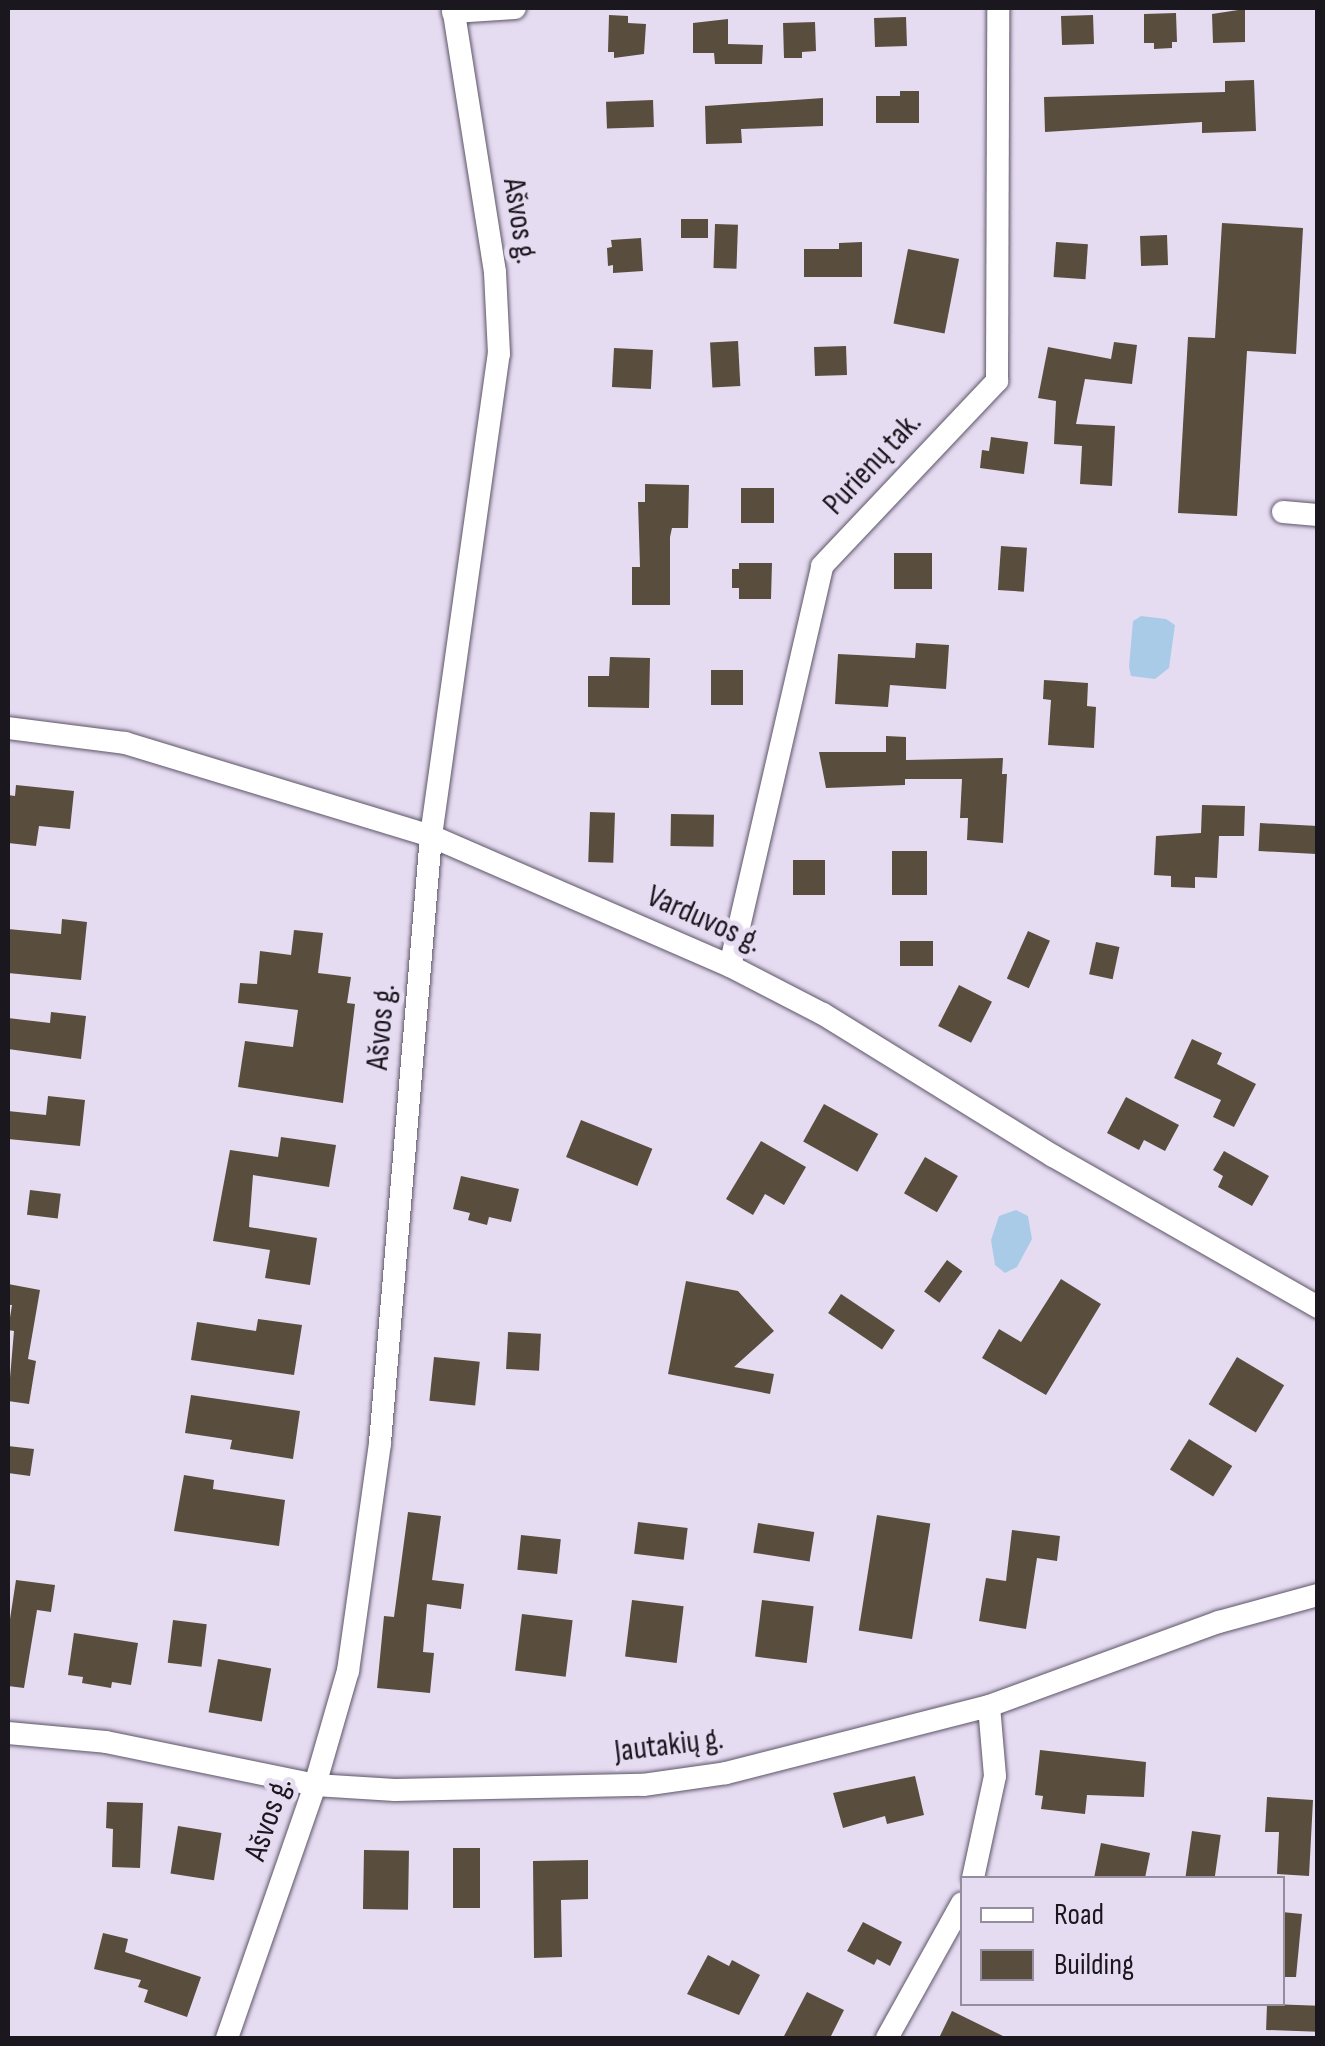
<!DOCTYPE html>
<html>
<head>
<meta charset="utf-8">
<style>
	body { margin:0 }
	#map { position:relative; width:1325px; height:2046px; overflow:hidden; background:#e6dcf2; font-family:"Sofia Sans Condensed",sans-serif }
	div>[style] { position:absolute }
	.water>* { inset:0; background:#aacbe7 }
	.building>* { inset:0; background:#594d3d; transform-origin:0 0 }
	.roads { filter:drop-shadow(0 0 2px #5d5567) drop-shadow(0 0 2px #5d5567) }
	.minor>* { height:22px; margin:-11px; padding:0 11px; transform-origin:11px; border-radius:11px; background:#fff }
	span { translate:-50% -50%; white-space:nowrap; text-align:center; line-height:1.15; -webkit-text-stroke:10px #e6dcf2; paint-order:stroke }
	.street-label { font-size:32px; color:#1a171e }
	.frame { position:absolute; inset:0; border:10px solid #1a171e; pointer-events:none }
	.legend { position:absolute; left:960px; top:1876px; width:325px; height:130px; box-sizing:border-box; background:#e6dcf2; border:2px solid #948d9d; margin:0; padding:12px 18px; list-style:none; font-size:30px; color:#1a171e }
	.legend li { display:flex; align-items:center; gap:20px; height:50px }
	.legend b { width:50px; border:2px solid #948d9d }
</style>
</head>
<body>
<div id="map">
	<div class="water">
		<div style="clip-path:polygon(1141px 616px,1166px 619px,1175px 625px,1169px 668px,1155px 679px,1131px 676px,1129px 667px,1133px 621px)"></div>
		<div style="clip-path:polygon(1016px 1210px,1028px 1216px,1032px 1239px,1017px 1267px,1005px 1273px,995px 1265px,991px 1240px,999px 1216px)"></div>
	</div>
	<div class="building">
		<div style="clip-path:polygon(1245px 9px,1245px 42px,1213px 43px,1212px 14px)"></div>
		<div style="clip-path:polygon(1176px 13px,1177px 42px,1172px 42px,1172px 48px,1154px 49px,1154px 43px,1144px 43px,1144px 14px)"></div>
		<div style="clip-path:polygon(609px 15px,628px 16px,628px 23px,646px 24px,644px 54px,614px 58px,614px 52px,608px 52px)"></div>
		<div style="left:1093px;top:15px;width:29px;height:32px;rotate:88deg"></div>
		<div style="left:906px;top:17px;width:29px;height:32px;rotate:88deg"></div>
		<div style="clip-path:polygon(728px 19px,728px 44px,763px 45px,762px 64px,715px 64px,714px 53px,693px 53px,693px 23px)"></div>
		<div style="clip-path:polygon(815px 22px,816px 51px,802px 52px,802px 58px,784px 58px,783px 23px)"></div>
		<div style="clip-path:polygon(1254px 80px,1256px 131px,1202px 133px,1202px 122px,1045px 132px,1044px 97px,1225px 92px,1225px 81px)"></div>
		<div style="clip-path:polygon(900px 91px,919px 91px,919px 123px,876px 123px,876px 96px,900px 96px)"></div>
		<div style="clip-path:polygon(823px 98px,823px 126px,741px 129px,742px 143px,706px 144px,705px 106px)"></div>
		<div style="left:653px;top:100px;width:27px;height:47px;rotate:88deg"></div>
		<div style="left:681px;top:219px;width:27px;height:19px"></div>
		<div style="clip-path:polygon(1222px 223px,1303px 228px,1296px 354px,1247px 351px,1237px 516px,1178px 513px,1188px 337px,1215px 338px)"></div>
		<div style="left:715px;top:224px;width:23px;height:44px;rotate:2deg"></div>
		<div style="left:1167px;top:235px;width:30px;height:27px;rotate:88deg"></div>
		<div style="clip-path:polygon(641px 238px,643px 271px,613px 273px,613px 265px,608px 266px,607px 248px,612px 247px,611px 240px)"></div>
		<div style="clip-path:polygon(862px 242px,862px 277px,804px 277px,804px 249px,839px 249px,839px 243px)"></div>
		<div style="left:1056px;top:242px;width:32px;height:35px;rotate:4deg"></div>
		<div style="left:908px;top:249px;width:52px;height:76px;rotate:11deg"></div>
		<div style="left:738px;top:341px;width:45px;height:28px;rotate:87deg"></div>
		<div style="clip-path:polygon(1114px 342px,1137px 345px,1132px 384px,1085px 379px,1076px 424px,1115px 426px,1112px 486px,1080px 484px,1082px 446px,1054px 444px,1056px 401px,1038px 398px,1048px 347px,1111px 359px)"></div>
		<div style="left:846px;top:346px;width:29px;height:32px;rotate:88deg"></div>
		<div style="left:614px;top:348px;width:39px;height:39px;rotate:3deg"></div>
		<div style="clip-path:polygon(991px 437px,1028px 442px,1024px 474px,980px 468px,982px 450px,989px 451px)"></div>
		<div style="clip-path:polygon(645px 484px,689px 485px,688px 528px,672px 528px,670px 537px,670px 605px,632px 605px,632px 567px,640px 567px,638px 502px,645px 502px)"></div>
		<div style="left:741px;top:488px;width:33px;height:35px"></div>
		<div style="left:1001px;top:546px;width:26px;height:44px;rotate:4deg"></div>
		<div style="left:894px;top:553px;width:38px;height:36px"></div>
		<div style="clip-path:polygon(739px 563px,772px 563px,771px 599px,739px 599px,739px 588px,732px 588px,732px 569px,739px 569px)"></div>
		<div style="clip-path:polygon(916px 643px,949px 645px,946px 689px,890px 685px,888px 707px,835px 704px,838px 654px,915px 658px)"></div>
		<div style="clip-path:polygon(610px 657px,650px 658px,649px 708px,588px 707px,588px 676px,609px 676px)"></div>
		<div style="left:711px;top:670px;width:32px;height:35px"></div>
		<div style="clip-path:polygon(1044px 680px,1088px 683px,1087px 706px,1096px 707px,1094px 748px,1048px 745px,1051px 700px,1043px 699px)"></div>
		<div style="clip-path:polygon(886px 736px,906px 737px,906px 760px,1003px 758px,1002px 774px,1007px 774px,1003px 843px,967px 840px,968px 818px,960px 818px,962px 779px,905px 779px,905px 785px,826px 788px,819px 752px,886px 752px)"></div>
		<div style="clip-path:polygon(16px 785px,74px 791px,70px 829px,39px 826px,36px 846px,8px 843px,8px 795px,15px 796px)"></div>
		<div style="clip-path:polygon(1202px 805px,1245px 806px,1244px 836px,1219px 836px,1217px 878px,1195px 877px,1195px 888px,1171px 887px,1171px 876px,1154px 875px,1156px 836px,1201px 833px)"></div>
		<div style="left:590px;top:812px;width:25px;height:50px;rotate:2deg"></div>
		<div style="left:671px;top:814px;width:43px;height:32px;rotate:1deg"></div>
		<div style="left:1260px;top:823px;width:58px;height:28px;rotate:3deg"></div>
		<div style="left:892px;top:851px;width:35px;height:44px"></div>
		<div style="left:793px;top:860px;width:32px;height:35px"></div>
		<div style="clip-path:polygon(62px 919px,87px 922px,81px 980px,8px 973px,8px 929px,61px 934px)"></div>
		<div style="clip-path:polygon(294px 930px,323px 933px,318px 973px,351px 977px,347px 1003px,355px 1004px,343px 1103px,238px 1087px,245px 1041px,293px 1047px,298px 1010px,238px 1003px,240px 983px,257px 984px,260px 951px,291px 955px)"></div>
		<div style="left:1028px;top:931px;width:24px;height:52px;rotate:24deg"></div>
		<div style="left:900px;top:941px;width:33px;height:25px"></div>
		<div style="left:1096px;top:942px;width:24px;height:33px;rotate:12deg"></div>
		<div style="left:959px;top:985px;width:37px;height:46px;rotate:27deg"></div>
		<div style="clip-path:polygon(51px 1012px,86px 1016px,81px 1059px,8px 1049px,8px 1018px,50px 1023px)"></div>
		<div style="clip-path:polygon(1192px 1039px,1222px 1053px,1217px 1064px,1256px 1084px,1234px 1127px,1213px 1117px,1221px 1100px,1174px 1078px)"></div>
		<div style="clip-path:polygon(48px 1096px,85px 1100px,80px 1146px,8px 1139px,8px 1111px,46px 1115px)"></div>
		<div style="clip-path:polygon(1126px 1097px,1179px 1125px,1165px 1151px,1144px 1140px,1139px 1150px,1107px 1133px)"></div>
		<div style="left:824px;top:1104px;width:62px;height:43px;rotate:29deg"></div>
		<div style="left:581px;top:1120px;width:77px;height:40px;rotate:22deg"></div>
		<div style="clip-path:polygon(281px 1137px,336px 1145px,329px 1187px,253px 1175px,249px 1227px,317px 1238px,310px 1285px,265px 1278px,270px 1250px,213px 1241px,230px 1150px,278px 1157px)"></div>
		<div style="clip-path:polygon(761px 1141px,806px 1167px,784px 1205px,765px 1194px,753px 1215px,726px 1199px)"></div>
		<div style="clip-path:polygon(1224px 1151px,1269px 1176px,1252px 1206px,1218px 1187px,1223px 1176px,1213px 1170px)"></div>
		<div style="left:925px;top:1157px;width:38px;height:42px;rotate:30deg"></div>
		<div style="clip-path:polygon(461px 1176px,519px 1189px,511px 1222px,489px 1217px,487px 1225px,468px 1220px,470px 1213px,453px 1209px)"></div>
		<div style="left:30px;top:1190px;width:31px;height:25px;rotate:7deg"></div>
		<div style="left:947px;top:1260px;width:19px;height:39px;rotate:36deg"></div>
		<div style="clip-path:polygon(1061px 1279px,1101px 1304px,1046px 1395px,982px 1358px,999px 1329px,1021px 1342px)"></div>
		<div style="clip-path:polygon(686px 1281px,738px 1291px,774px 1331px,734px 1367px,774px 1374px,770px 1394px,668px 1374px)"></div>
		<div style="clip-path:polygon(8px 1284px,40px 1290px,28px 1359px,36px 1361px,29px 1404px,8px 1401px,14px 1331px,8px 1330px,12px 1305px,8px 1305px)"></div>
		<div style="left:841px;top:1294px;width:65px;height:23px;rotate:34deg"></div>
		<div style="clip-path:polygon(258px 1319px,302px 1325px,294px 1375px,191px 1360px,197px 1322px,256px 1331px)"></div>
		<div style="left:508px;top:1332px;width:33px;height:37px;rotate:3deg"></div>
		<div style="left:434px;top:1357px;width:46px;height:44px;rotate:6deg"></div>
		<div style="left:1237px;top:1357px;width:55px;height:55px;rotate:31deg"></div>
		<div style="clip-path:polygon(191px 1395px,300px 1411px,293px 1459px,230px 1449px,232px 1440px,185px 1433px)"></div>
		<div style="left:1189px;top:1439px;width:51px;height:36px;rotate:32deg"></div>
		<div style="clip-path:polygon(8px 1446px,34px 1449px,30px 1476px,8px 1473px)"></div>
		<div style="clip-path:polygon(184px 1475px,214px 1480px,213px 1489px,285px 1500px,279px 1546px,174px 1531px)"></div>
		<div style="clip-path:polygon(408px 1512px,441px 1516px,432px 1580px,464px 1584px,461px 1609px,427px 1604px,423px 1652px,434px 1653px,430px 1693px,377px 1688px,384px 1616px,394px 1617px)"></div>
		<div style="left:877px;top:1515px;width:54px;height:117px;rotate:9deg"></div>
		<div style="left:638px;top:1522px;width:50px;height:32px;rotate:7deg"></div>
		<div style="left:758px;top:1523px;width:57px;height:30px;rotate:9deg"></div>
		<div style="clip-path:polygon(1012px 1530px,1060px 1536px,1057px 1561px,1037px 1558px,1026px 1629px,979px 1621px,986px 1578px,1006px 1581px)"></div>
		<div style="left:521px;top:1535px;width:40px;height:35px;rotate:6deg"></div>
		<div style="clip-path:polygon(16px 1580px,55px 1585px,51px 1612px,37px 1610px,24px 1688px,8px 1686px,8px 1632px)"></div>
		<div style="left:632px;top:1600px;width:52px;height:57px;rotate:7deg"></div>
		<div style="left:762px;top:1600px;width:52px;height:57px;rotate:7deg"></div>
		<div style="left:522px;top:1614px;width:51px;height:57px;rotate:7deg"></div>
		<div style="left:173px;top:1620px;width:34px;height:43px;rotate:7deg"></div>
		<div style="clip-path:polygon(74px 1633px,138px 1643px,131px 1685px,112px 1682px,111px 1688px,82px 1683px,83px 1677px,68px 1675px)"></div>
		<div style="left:218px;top:1659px;width:54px;height:54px;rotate:10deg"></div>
		<div style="clip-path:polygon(1040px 1750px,1146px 1762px,1144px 1797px,1087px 1795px,1085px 1814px,1041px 1809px,1043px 1796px,1035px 1795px)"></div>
		<div style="clip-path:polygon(915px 1776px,924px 1815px,887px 1824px,885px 1816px,843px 1828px,833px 1793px)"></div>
		<div style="clip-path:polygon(1267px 1797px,1313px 1800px,1309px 1876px,1277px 1874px,1279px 1832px,1265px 1832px)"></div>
		<div style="clip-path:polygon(107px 1802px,143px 1803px,140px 1868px,112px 1867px,113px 1829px,106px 1828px)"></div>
		<div style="left:178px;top:1826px;width:44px;height:48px;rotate:9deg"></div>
		<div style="left:1192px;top:1831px;width:29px;height:47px;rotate:8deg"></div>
		<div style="clip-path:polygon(1101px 1843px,1150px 1853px,1145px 1878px,1094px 1878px)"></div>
		<div style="left:453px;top:1848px;width:27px;height:60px"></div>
		<div style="left:364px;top:1850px;width:45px;height:59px;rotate:1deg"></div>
		<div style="clip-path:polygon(588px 1860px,588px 1899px,561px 1900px,562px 1957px,534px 1958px,533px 1861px)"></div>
		<div style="clip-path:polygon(1282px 1912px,1302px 1914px,1296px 1977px,1282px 1977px)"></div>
		<div style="clip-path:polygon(863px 1922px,902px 1942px,890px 1966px,877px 1959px,874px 1965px,847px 1951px)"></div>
		<div style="clip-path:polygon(103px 1933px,128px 1939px,125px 1952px,201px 1977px,187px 2017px,144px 2002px,148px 1990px,138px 1987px,141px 1980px,94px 1969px)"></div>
		<div style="clip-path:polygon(708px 1955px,729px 1966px,732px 1960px,760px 1975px,739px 2015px,687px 1994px)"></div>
		<div style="clip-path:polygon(807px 1992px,844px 2010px,830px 2038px,783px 2038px)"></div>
		<div style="left:1267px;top:2004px;width:51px;height:26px;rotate:2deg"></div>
		<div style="clip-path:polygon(952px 2011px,1007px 2038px,939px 2038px)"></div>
	</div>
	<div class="roads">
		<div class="minor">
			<div style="left:453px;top:12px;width:62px;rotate:-3.7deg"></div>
			<div style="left:1283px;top:512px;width:35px;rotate:5deg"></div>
			<div style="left:8px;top:728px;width:118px;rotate:7.3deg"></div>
			<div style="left:125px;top:743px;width:320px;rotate:16.9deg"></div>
			<div style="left:431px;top:836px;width:326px;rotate:23.5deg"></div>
			<div style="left:730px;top:966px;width:105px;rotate:27.3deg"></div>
			<div style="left:823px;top:1014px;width:270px;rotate:31.7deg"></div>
			<div style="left:1053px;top:1156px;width:305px;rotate:29.7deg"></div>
			<div style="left:730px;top:966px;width:410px;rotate:-77deg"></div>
			<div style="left:822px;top:566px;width:255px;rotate:-46.6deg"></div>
			<div style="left:997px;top:381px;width:373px;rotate:-89.8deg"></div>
			<div style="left:8px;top:1733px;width:98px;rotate:5.2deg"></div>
			<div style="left:106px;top:1742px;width:213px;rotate:11.6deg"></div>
			<div style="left:315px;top:1785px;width:80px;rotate:3.6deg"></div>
			<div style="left:395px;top:1790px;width:248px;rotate:-1.2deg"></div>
			<div style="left:643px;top:1785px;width:84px;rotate:-8.2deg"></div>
			<div style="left:726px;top:1773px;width:271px;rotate:-14.3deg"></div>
			<div style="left:989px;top:1706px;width:245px;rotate:-20.1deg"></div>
			<div style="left:1219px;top:1622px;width:103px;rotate:-15.3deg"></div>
			<div style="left:973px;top:1878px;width:104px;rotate:-77.8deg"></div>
			<div style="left:995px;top:1776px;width:70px;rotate:-94.9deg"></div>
			<div style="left:227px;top:2038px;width:268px;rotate:-70.8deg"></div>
			<div style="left:315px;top:1785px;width:119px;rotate:-73.9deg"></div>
			<div style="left:348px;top:1671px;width:230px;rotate:-82deg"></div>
			<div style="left:380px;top:1443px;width:609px;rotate:-85.2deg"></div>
			<div style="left:431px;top:836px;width:487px;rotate:-82deg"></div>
			<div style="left:499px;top:354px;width:82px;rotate:-92.8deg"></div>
			<div style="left:495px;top:272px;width:267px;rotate:-99deg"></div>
			<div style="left:887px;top:2038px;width:154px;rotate:-60.9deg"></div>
		</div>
	</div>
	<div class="street-label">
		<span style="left:519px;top:221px;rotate:81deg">Ašvos g.</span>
		<span style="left:873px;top:464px;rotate:-47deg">Purienų tak.</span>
		<span style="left:704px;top:920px;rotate:24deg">Varduvos g.</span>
		<span style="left:382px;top:1027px;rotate:-85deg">Ašvos g.</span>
		<span style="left:669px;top:1746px;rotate:-7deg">Jautakių g.</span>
		<span style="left:269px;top:1819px;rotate:-71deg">Ašvos g.</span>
	</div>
	<div class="frame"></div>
	<ul class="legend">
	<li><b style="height:12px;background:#fff"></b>Road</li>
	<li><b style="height:28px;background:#594d3d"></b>Building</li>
	</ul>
</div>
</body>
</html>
